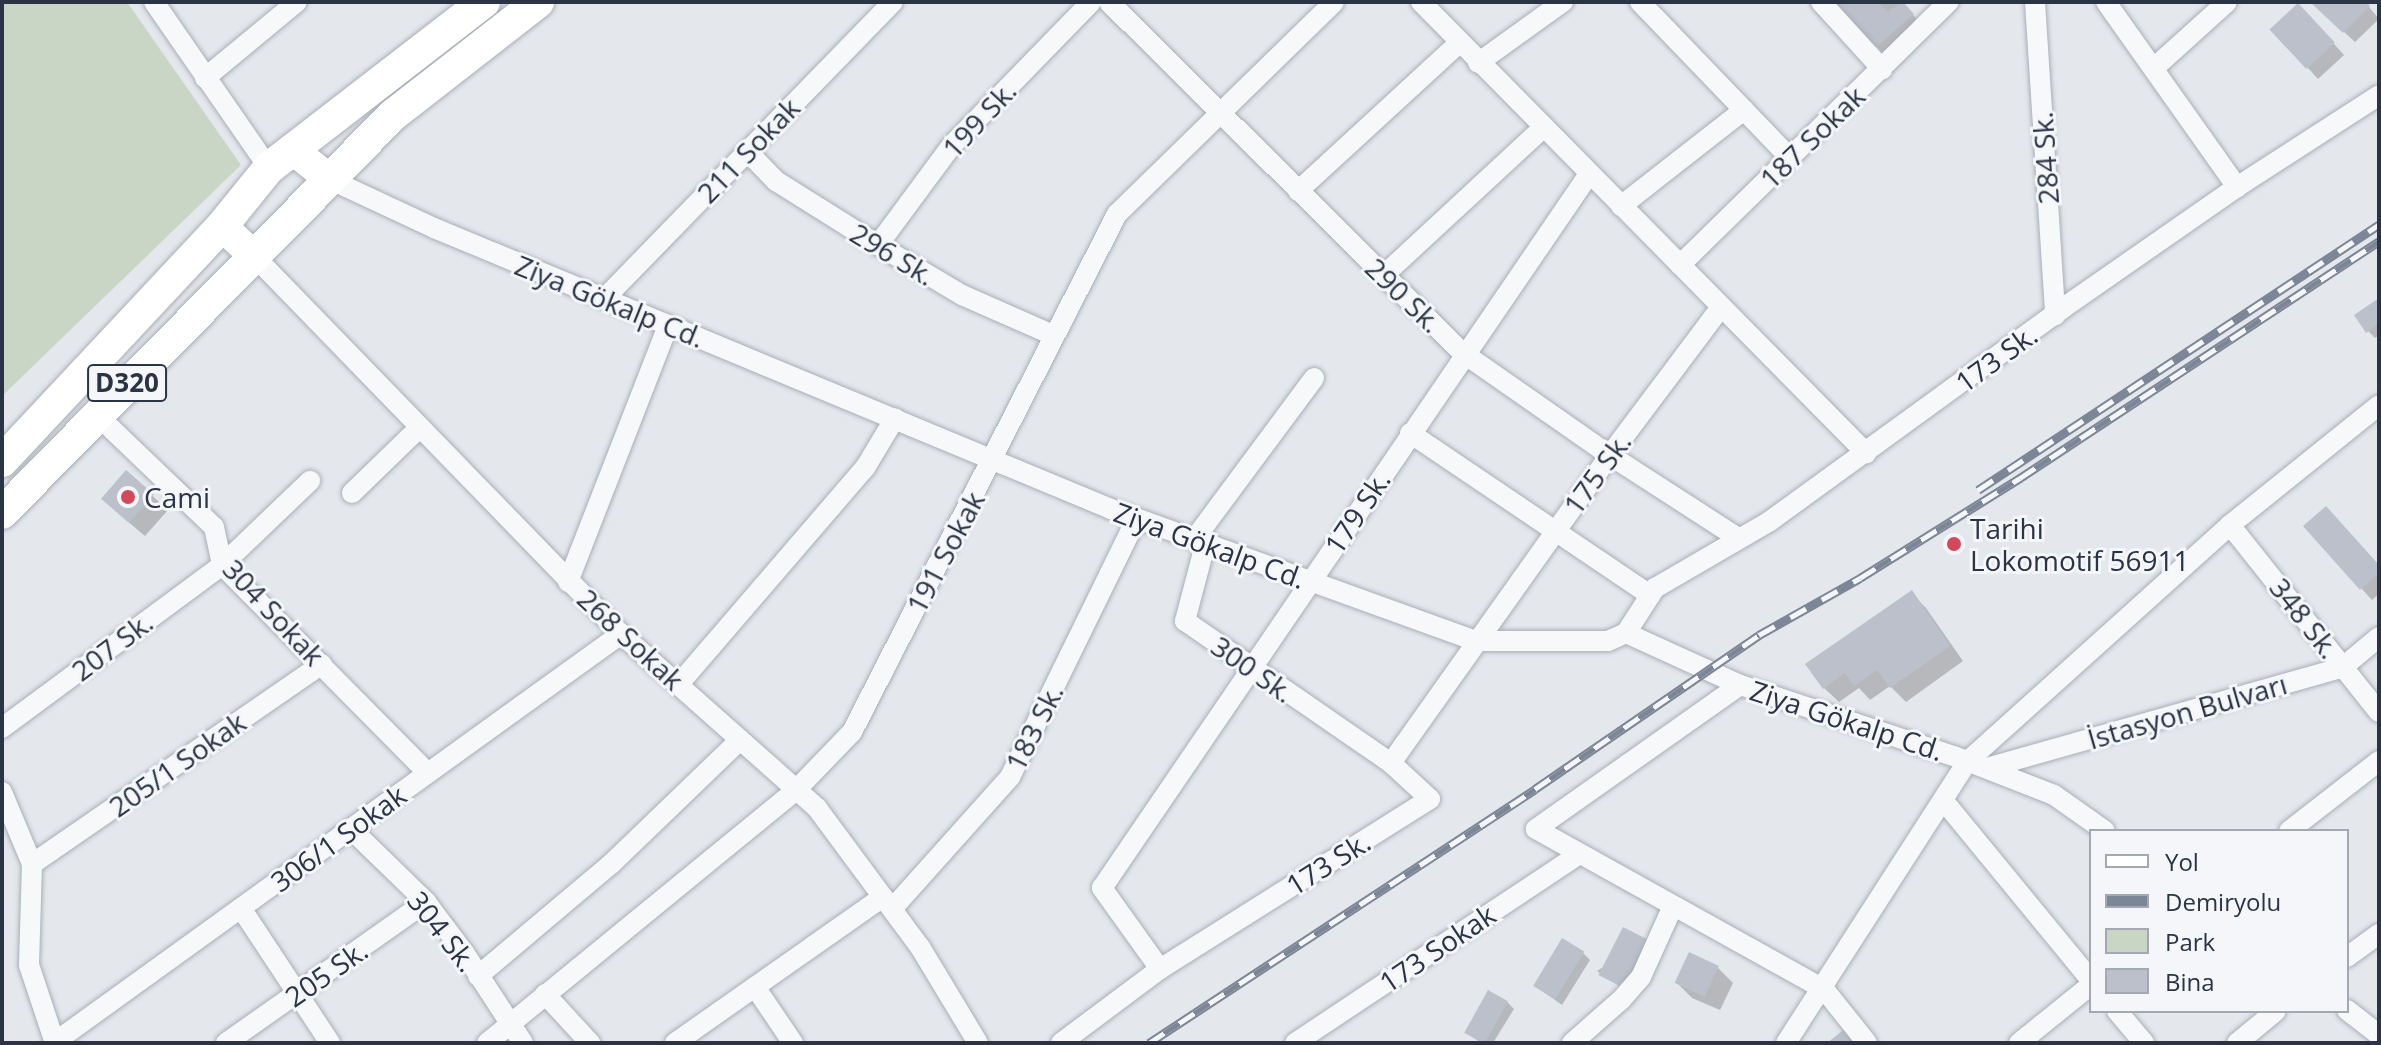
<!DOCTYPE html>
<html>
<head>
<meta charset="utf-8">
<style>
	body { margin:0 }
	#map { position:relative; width:2381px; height:1045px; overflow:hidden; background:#e4e7ec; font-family:"Open Sans",sans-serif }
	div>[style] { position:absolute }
	.green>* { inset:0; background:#c9d6c5 }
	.shadow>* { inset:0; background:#0003 }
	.building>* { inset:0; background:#bbc0ca; transform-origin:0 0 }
	.roads { filter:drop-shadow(0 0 2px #a9aeb7) drop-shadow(0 0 2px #a9aeb7) }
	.minor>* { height:20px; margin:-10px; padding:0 10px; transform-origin:10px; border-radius:10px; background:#f7f8fa }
	.primary>* { height:30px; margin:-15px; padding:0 15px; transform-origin:15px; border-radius:15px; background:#fff }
	.trunk>* { height:32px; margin:-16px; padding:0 16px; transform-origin:16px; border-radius:16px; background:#fff }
	.rail>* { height:9px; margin-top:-4.5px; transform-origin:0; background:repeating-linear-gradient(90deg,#f4f6f9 0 18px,#7d8696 0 36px); box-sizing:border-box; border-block:2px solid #7d8696 }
	.dots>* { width:22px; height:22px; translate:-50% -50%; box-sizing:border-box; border:4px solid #f4f6f9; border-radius:50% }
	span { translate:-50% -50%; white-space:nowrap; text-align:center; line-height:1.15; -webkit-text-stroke:6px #f4f6f9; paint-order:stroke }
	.shield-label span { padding:2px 6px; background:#f4f6f9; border:2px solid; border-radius:6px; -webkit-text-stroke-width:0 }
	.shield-label { font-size:26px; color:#2b3445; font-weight:700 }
	.street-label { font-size:28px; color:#2b3445 }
	.poi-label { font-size:28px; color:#2b3445 }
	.left { translate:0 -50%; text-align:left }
	.frame { position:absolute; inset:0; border:4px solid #2b3445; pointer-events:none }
	.legend { position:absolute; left:2089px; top:829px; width:260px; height:184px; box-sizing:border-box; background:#f4f6f9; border:2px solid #a4a8b1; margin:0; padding:10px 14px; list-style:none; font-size:24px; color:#2b3445 }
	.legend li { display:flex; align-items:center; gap:16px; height:40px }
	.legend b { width:40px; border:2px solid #a4a8b1 }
</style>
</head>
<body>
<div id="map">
	<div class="green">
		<div style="clip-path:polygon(2px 2px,127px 2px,241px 165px,2px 396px)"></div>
	</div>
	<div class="shadow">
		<div style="clip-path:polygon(1837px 2px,1901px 2px,1927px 30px,1891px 62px)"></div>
		<div style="clip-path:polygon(2312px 2px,2365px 2px,2379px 19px,2355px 42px)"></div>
		<div style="clip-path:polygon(2309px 16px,2344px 55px,2318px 79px,2308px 68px)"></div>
		<div style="clip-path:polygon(2379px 300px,2379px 335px,2375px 338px,2368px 331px)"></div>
		<div style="clip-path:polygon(127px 473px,168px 510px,145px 536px,119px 514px)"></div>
		<div style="clip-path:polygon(2305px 527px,2379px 567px,2379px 594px,2372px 600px)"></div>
		<div style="clip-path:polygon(1911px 593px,1926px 608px,1963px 661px,1906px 702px,1890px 686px,1870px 700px,1859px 688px,1839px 702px,1824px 688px)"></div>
		<div style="clip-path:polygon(1646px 941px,1652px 948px,1625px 990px,1597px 971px)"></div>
		<div style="clip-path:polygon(1583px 953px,1590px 960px,1562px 1005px,1534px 985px)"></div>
		<div style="clip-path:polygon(1718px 968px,1733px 983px,1720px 1010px,1692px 998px,1677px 983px)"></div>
		<div style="clip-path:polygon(1507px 1002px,1514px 1009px,1493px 1043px,1481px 1043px,1466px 1032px)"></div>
	</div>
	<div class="building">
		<div style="clip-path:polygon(1834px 2px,1884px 2px,1881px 4px,1887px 12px,1903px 2px,1914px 14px,1875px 48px)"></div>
		<div style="clip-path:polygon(2310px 2px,2366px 2px,2370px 6px,2343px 33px)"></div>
		<div style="left:2298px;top:3px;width:54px;height:39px;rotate:47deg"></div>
		<div style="clip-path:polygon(2379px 298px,2379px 324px,2366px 333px,2354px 315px)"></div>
		<div style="left:126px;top:470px;width:37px;height:38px;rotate:41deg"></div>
		<div style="clip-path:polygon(2326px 506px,2379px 565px,2379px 573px,2360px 590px,2303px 526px)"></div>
		<div style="clip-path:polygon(1912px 590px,1950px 646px,1890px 688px,1877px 670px,1854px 686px,1845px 673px,1823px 689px,1805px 664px)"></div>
		<div style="left:1623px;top:927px;width:27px;height:54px;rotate:27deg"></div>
		<div style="left:1562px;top:938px;width:26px;height:56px;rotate:31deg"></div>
		<div style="left:1689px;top:952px;width:33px;height:34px;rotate:25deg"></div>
		<div style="left:1488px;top:990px;width:23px;height:49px;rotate:29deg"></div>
		<div style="clip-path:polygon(1847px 1027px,1860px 1043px,1827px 1043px)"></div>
	</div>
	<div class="roads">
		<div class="minor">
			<div style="left:154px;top:2px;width:202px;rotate:55.3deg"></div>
			<div style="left:1109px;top:2px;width:499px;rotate:44.8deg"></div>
			<div style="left:1463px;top:353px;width:169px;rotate:34.9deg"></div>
			<div style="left:1602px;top:450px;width:162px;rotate:32.9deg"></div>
			<div style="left:1421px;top:2px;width:634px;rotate:45.38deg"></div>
			<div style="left:1640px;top:2px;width:216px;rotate:46.1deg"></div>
			<div style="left:1821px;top:2px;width:91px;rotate:47.7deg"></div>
			<div style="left:2035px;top:2px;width:314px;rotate:86.3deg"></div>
			<div style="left:2106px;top:2px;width:227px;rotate:54.7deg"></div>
			<div style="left:1478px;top:63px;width:105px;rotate:-35.7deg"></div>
			<div style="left:2154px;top:68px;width:98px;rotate:-42.1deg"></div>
			<div style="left:205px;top:78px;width:119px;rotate:-39.6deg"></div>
			<div style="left:747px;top:151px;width:42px;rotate:46deg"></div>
			<div style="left:776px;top:181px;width:120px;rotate:32.1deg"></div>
			<div style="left:878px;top:245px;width:98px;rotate:30.8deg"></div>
			<div style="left:962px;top:295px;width:99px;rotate:23.7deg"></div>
			<div style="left:329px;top:179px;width:116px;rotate:25deg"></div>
			<div style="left:434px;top:228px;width:733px;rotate:22.54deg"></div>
			<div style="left:1111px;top:509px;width:388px;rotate:19.9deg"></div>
			<div style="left:1476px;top:641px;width:132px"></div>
			<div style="left:1608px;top:641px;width:20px;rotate:-24deg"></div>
			<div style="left:1626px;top:633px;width:125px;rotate:24.5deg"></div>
			<div style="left:1740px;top:685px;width:225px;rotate:18.4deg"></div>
			<div style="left:1954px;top:756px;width:107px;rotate:21.3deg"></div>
			<div style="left:2054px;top:795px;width:62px;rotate:35.2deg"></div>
			<div style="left:1298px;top:191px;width:219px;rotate:-42.6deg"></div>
			<div style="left:1621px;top:206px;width:156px;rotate:-38deg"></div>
			<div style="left:878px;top:245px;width:124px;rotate:-53.5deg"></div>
			<div style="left:952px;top:145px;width:199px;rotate:-45.8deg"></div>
			<div style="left:255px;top:257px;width:525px;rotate:45.85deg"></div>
			<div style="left:621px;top:634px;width:262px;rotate:41.6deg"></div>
			<div style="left:817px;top:808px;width:173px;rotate:53.5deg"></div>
			<div style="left:920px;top:947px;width:112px;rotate:58.9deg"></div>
			<div style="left:1680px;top:265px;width:376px;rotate:-44.4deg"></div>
			<div style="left:1384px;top:275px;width:217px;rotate:-42.8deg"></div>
			<div style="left:604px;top:299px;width:414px;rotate:-45.8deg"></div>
			<div style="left:96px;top:414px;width:163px;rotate:43.8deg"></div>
			<div style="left:214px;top:527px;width:39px;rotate:78deg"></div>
			<div style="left:222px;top:565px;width:293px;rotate:45.3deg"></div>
			<div style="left:1410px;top:433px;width:290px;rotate:34deg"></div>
			<div style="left:352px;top:493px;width:92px;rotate:-44.1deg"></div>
			<div style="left:2230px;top:525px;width:239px;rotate:51.5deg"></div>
			<div style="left:1196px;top:537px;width:198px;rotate:-53.4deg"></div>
			<div style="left:1206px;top:541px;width:83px;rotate:104.7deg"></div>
			<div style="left:1185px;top:621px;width:250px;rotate:34.6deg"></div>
			<div style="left:568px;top:582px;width:276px;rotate:-68.7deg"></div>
			<div style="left:1626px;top:633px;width:54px;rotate:-57.2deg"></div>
			<div style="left:1655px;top:588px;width:133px;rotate:-30.2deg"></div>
			<div style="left:1770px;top:521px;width:362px;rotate:-36deg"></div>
			<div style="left:2063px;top:308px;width:212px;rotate:-34.8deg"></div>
			<div style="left:2237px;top:187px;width:169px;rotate:-32.9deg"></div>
			<div style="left:679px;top:684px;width:285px;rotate:-49.3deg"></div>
			<div style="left:865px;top:468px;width:58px;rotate:-59deg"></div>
			<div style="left:1740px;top:685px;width:250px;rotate:144.8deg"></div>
			<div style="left:1536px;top:829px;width:329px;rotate:29.1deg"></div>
			<div style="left:1824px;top:989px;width:69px;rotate:51.5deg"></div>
			<div style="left:2px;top:728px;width:274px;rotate:-36.5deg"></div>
			<div style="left:222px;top:565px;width:122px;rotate:-43.7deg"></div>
			<div style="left:1987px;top:768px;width:370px;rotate:-15.8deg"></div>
			<div style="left:2343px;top:667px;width:47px;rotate:-39.8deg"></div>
			<div style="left:2px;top:792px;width:78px;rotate:67.4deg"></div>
			<div style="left:32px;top:864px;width:101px;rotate:91.7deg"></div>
			<div style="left:29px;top:965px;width:82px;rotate:71.6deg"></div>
			<div style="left:1943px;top:800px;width:233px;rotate:50.6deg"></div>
			<div style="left:351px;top:829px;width:105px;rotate:44.2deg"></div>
			<div style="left:426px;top:902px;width:65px;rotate:53.1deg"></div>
			<div style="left:465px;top:954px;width:106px;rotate:56.9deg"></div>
			<div style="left:2289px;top:831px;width:114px;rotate:-37.9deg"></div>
			<div style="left:32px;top:864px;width:352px;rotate:-34.6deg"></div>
			<div style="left:241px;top:908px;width:162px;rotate:56.6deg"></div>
			<div style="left:892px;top:909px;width:177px;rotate:-48.2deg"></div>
			<div style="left:1010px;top:777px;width:288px;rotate:-63.9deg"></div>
			<div style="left:2347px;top:957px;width:39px;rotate:-36deg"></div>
			<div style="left:1160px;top:969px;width:100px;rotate:-125.6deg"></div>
			<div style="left:1102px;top:888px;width:864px;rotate:-55.7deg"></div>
			<div style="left:478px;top:976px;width:174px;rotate:-40.1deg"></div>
			<div style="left:611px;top:864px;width:179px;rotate:-43.9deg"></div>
			<div style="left:755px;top:987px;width:68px;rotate:55.8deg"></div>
			<div style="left:545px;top:994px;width:67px;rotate:47.4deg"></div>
			<div style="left:2347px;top:1010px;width:41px;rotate:38deg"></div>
			<div style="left:2117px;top:1011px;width:42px;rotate:49.8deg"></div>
			<div style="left:55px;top:1042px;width:698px;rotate:-35.79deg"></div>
			<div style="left:226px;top:1043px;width:245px;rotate:-35.2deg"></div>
			<div style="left:487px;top:1043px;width:398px;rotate:-39.3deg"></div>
			<div style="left:795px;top:791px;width:82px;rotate:-46deg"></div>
			<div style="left:852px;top:732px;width:582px;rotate:-62.91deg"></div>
			<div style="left:1117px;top:214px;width:303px;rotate:-44.3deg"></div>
			<div style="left:675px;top:1043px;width:254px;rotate:-35.1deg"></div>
			<div style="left:1061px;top:1043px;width:124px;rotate:-36.8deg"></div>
			<div style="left:1160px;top:969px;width:319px;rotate:-32.2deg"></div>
			<div style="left:1430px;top:799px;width:53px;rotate:-137.3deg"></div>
			<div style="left:1391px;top:763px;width:378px;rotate:-54.6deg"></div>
			<div style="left:1610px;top:455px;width:185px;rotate:-53.1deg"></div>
			<div style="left:1295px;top:1043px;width:341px;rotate:-33.6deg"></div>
			<div style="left:1572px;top:1043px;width:65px;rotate:-41.3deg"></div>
			<div style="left:1621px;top:1000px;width:30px;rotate:-49deg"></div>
			<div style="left:1641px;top:977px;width:78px;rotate:-65.7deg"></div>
			<div style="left:1786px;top:1043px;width:336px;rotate:-57.2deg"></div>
			<div style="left:1968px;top:761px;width:353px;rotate:-42deg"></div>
			<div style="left:2230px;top:525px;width:191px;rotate:-38.8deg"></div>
			<div style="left:2019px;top:1043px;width:92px;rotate:-38.9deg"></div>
			<div style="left:2237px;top:1043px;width:50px;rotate:-39.4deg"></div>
		</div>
		<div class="primary">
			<div style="left:292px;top:149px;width:48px;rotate:39deg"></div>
			<div style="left:222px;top:226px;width:45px;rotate:43.2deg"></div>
		</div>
		<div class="trunk">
			<div style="left:2px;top:461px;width:322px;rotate:-46.9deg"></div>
			<div style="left:222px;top:226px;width:75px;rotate:-51deg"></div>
			<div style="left:269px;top:168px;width:272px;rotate:-37.7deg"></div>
			<div style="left:2px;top:513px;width:558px;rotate:-45.51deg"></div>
			<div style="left:393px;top:115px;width:184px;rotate:-37.9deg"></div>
		</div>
	</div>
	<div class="rail">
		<div style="left:1978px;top:490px;width:481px;rotate:-33.5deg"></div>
		<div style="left:1149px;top:1043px;width:462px;rotate:-33.3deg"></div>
		<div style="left:1535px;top:789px;width:272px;rotate:-34.5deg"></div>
		<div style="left:1759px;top:635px;width:116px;rotate:-29.4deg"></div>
		<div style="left:1860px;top:578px;width:189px;rotate:-32deg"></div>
		<div style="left:2020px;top:478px;width:430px;rotate:-33.4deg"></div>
	</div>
	<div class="dots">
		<div style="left:128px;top:497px;background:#d1495b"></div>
		<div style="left:1954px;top:544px;background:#d1495b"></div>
	</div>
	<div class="shield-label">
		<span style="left:127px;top:383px">D320</span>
	</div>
	<div class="street-label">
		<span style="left:979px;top:119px;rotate:-47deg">199 Sk.</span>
		<span style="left:1812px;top:137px;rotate:-44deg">187 Sokak</span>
		<span style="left:748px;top:150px;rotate:-46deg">211 Sokak</span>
		<span style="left:2045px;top:158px;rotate:-94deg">284 Sk.</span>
		<span style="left:893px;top:254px;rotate:31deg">296 Sk.</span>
		<span style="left:1404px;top:295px;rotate:44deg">290 Sk.</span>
		<span style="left:610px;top:301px;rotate:22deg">Ziya Gökalp Cd.</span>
		<span style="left:1996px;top:358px;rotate:-36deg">173 Sk.</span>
		<span style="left:1597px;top:473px;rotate:-54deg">175 Sk.</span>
		<span style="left:1357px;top:512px;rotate:-56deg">179 Sk.</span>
		<span style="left:1210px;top:545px;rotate:20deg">Ziya Gökalp Cd.</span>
		<span style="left:945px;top:552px;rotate:-62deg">191 Sokak</span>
		<span style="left:274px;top:612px;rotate:47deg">304 Sokak</span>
		<span style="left:2305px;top:618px;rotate:52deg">348 Sk.</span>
		<span style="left:631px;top:639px;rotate:43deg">268 Sokak</span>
		<span style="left:112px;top:646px;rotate:-37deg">207 Sk.</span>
		<span style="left:1253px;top:669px;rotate:35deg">300 Sk.</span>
		<span style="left:2187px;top:711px;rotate:-16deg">İstasyon Bulvarı</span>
		<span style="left:1847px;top:720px;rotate:18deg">Ziya Gökalp Cd.</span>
		<span style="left:1034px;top:727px;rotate:-63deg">183 Sk.</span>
		<span style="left:177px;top:764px;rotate:-35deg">205/1 Sokak</span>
		<span style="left:338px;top:838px;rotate:-36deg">306/1 Sokak</span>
		<span style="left:1328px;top:863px;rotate:-32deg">173 Sk.</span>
		<span style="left:443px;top:931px;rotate:52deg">304 Sk.</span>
		<span style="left:1437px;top:948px;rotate:-34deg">173 Sokak</span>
		<span style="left:326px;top:973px;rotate:-35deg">205 Sk.</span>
	</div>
	<div class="poi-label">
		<span class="left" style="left:144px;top:497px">Cami</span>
		<span class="left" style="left:1970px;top:544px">Tarihi<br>Lokomotif 56911</span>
	</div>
	<div class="frame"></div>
	<ul class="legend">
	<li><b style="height:10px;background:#fff"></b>Yol</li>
	<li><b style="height:10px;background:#7d8696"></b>Demiryolu</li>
	<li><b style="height:22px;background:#c9d6c5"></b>Park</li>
	<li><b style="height:22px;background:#bbc0ca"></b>Bina</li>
	</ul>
</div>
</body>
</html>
